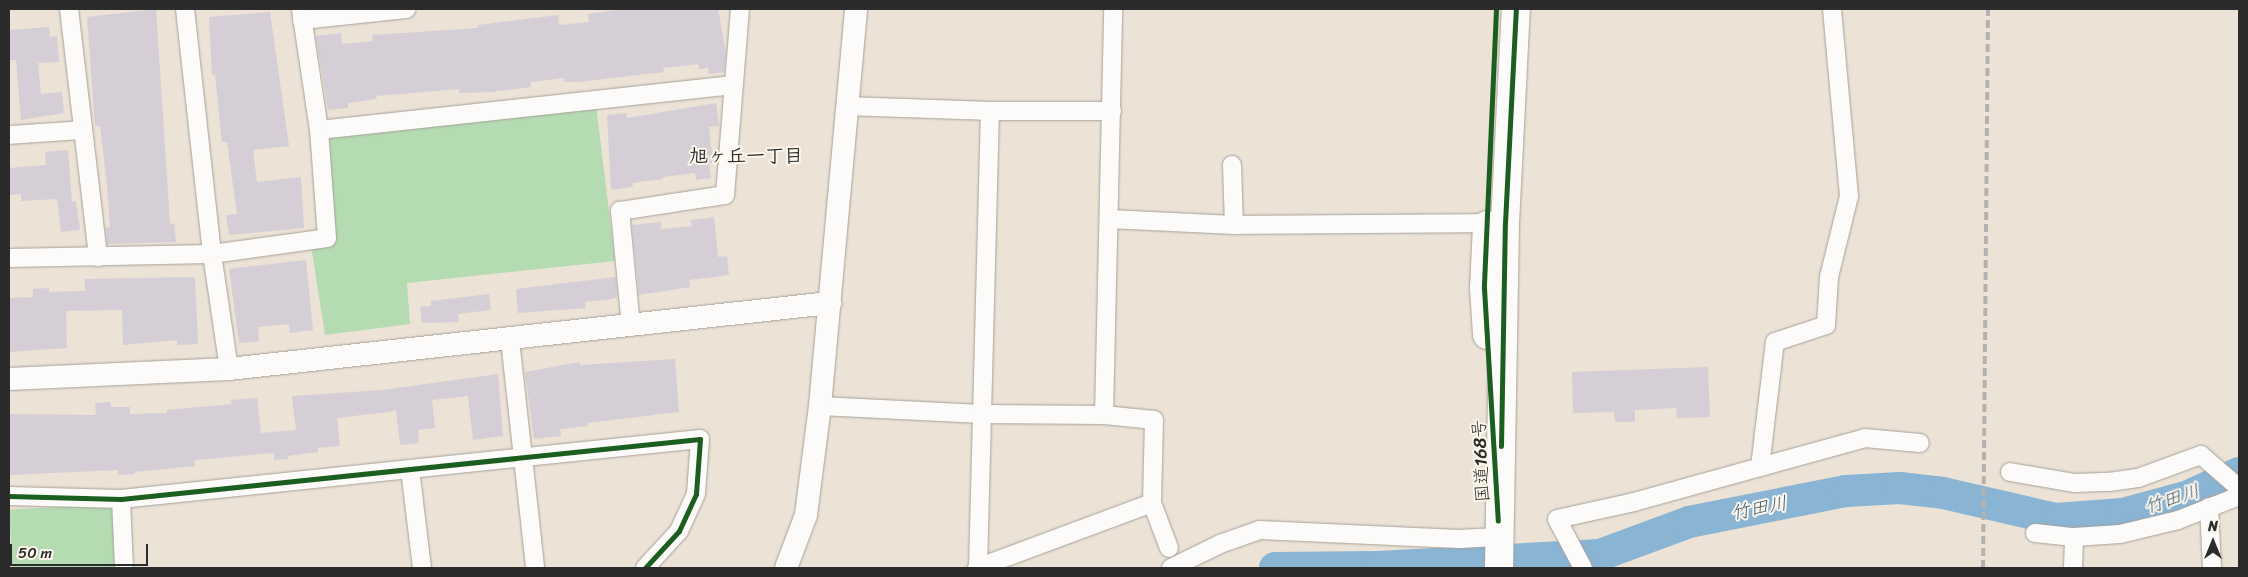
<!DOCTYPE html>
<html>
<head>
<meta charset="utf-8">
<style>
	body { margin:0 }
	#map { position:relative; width:2248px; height:577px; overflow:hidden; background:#ece2d5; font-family:Sriracha,"Klee One",sans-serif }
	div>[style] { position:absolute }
	.green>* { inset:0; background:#b4dbb2; transform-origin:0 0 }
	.river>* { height:32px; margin:-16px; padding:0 16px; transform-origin:16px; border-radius:16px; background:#8ab4d4 }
	.building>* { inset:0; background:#d5ced6 }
	.roads { filter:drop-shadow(0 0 1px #a6a199) drop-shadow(0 0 1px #a6a199) }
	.minor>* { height:18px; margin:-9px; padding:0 9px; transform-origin:9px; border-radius:9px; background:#fcfbf9 }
	.tertiary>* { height:22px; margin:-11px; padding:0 11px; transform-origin:11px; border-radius:11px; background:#fcfbf9 }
	.trunk>* { height:28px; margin:-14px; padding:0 14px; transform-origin:14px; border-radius:14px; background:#fcfbf9 }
	.rail>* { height:4px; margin-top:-2px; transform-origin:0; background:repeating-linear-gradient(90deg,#b4b2b0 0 8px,transparent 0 12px) }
	.cycleway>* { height:5px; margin:-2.5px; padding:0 2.5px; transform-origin:2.5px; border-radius:2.5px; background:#1b5e20 }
	span { translate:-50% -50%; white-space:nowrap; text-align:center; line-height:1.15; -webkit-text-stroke:4px #fbf7ec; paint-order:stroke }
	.street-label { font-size:18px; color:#2b2b2b }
	.neighbourhood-label { font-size:19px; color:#2b2b2b; font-weight:700 }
	.water-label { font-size:19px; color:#405a6e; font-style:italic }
	.frame { position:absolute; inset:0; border:10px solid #2b2b2b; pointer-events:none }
	.north { position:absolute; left:2188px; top:517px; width:50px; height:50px; -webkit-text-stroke:4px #fbf7ec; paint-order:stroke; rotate:0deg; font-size:14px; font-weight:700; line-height:20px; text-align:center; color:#2b2b2b }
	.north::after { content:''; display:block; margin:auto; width:18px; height:22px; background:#2b2b2b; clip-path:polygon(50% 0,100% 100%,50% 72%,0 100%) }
	.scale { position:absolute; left:10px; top:544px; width:138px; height:22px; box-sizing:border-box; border:2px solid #2b2b2b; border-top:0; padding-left:6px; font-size:15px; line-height:18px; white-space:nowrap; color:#2b2b2b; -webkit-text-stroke:4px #fbf7ec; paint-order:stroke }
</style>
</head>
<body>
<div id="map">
	<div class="green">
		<div style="clip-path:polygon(596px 105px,615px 261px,407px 283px,410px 324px,325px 335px,311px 245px,333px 240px,322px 133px)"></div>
		<div style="left:116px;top:504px;width:64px;height:107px;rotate:87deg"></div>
	</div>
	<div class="river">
		<div style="left:1275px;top:568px;width:104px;rotate:-0.6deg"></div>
		<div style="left:1379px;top:567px;width:221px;rotate:-3.1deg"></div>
		<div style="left:1600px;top:555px;width:95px;rotate:-20.3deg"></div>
		<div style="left:1689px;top:522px;width:160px;rotate:-11.2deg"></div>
		<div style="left:1846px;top:491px;width:54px;rotate:-3.2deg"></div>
		<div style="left:1900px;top:488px;width:43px;rotate:6.6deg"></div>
		<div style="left:1943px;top:493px;width:116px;rotate:13deg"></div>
		<div style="left:2056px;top:519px;width:67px;rotate:-4.3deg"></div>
		<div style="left:2123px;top:514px;width:65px;rotate:-15.1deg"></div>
		<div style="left:2186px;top:497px;width:58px;rotate:-24.4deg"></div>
	</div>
	<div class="building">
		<div style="clip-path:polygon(156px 9px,170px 224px,174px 223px,176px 242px,107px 244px,106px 228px,110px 227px,107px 185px,100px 126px,95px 126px,87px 17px)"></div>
		<div style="clip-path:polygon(718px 9px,726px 54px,724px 72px,709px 74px,708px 68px,699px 69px,699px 64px,663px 68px,664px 72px,578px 82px,565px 82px,564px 78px,531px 82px,531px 87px,491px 92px,459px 93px,459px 89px,376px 96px,377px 99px,348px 103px,348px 108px,328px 110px,316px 36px,341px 33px,342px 44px,373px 41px,372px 35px,478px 28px,478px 25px,558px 15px,559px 25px,589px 22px,588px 14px,617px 10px)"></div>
		<div style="clip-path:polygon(270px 12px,289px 146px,253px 150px,257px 182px,301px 177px,304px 228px,229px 235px,226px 215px,237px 214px,227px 142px,222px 142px,215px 75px,212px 75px,209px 17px)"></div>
		<div style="clip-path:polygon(49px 27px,50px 37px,57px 36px,59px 62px,38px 63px,41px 94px,62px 92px,64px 113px,21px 120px,16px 60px,9px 60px,9px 30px)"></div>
		<div style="clip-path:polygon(716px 103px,719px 126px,709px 127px,713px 163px,709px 163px,711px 178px,696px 180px,695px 173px,663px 177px,663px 179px,632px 183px,633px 187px,611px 190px,607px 115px,626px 113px,627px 118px)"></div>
		<div style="clip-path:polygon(68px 150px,72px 202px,76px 201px,80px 230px,61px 232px,57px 199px,21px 201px,21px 194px,9px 195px,9px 168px,46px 165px,45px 152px)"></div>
		<div style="clip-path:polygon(714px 217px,718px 257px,727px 256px,729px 275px,689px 280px,690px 287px,639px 295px,632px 225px,661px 222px,661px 229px,692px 226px,691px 220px)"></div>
		<div style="clip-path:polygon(306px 260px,313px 330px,290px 333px,289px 324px,258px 327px,259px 341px,239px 343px,229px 269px)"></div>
		<div style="clip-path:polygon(195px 277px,198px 344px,177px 345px,177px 340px,123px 345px,122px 310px,66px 311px,67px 348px,9px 352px,9px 298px,33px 297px,33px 289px,49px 288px,49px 292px,85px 291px,85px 279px)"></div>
		<div style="clip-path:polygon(616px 277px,617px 297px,612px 299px,585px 302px,586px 308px,518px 313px,516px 289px)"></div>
		<div style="clip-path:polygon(489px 294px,491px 310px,458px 314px,459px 322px,422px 323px,420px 307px,431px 306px,431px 301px)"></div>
		<div style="clip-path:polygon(675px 359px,679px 412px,587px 423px,588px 426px,560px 429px,561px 436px,534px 439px,525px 372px,580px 362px,580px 365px)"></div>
		<div style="clip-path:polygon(1708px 367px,1710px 417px,1677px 418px,1676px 408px,1635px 410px,1635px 422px,1615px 422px,1614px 412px,1573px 413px,1572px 372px)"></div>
		<div style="clip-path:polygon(498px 374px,503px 436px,473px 440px,468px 396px,432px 400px,435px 428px,418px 430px,419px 443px,400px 445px,396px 411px,337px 418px,340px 446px,318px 448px,318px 452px,288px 456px,288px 459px,274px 460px,274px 453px,195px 460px,195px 466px,135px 472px,135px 474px,118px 475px,118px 470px,9px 475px,9px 414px,96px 415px,95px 403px,110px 402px,111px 407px,130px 407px,130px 414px,167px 413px,167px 410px,232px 404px,231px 400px,257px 398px,261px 433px,296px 430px,292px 396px,383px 390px)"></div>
	</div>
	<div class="roads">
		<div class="minor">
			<div style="left:69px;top:9px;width:250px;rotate:83.3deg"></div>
			<div style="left:185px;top:9px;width:246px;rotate:83.7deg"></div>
			<div style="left:212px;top:254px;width:116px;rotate:81.6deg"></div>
			<div style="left:302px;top:20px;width:105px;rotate:-6deg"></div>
			<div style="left:847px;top:106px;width:143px;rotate:2deg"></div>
			<div style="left:319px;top:130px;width:417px;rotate:-6.2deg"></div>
			<div style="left:9px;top:135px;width:74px;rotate:-3.9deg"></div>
			<div style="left:1232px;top:165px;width:60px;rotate:88.1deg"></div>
			<div style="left:1109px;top:219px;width:125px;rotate:2.7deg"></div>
			<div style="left:1234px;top:225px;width:262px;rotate:-0.4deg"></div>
			<div style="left:9px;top:258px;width:203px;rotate:-1.1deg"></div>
			<div style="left:212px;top:254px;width:116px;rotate:-7.9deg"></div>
			<div style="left:327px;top:238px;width:108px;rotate:-94.2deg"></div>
			<div style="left:319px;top:130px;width:122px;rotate:-98.5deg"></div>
			<div style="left:631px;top:327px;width:117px;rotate:-95.4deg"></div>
			<div style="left:620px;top:211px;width:106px;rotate:-8.7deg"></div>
			<div style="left:725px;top:195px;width:187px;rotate:-85.4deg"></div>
			<div style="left:510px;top:340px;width:229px;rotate:83.7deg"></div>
			<div style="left:820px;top:406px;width:162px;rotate:2.8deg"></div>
			<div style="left:982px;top:414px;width:122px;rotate:0.5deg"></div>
			<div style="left:1104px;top:415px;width:50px;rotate:5.7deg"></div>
			<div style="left:1154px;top:420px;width:83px;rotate:91.4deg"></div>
			<div style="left:1152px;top:503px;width:187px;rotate:159.6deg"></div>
			<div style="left:1104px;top:415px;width:406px;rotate:-88.7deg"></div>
			<div style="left:1760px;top:467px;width:109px;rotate:-15.4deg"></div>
			<div style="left:1865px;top:438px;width:55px;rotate:5.2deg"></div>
			<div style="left:410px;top:469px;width:100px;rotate:83.1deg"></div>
			<div style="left:2010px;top:472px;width:66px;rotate:9.6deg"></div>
			<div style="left:2075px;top:483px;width:34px;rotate:-2deg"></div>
			<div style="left:2109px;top:482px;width:29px;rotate:-8deg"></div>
			<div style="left:2138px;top:478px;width:67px;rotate:-20.1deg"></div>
			<div style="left:2201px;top:455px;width:50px;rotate:41deg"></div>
			<div style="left:9px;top:496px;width:112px;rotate:1.5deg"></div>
			<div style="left:121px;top:499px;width:582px;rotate:-5.92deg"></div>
			<div style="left:700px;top:439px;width:55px;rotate:94.2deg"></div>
			<div style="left:696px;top:494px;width:41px;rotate:114.7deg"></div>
			<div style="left:679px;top:531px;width:50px;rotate:132.6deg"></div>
			<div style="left:121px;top:499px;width:69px;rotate:87.5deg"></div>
			<div style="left:1152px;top:503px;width:48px;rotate:69.3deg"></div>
			<div style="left:2209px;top:507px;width:61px;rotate:87.2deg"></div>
			<div style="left:2035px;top:533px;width:39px;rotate:6deg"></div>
			<div style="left:2074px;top:537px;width:46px;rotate:-3.7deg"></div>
			<div style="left:2120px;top:534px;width:60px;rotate:-13.6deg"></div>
			<div style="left:2178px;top:520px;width:66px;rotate:-21.5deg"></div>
			<div style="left:978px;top:568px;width:457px;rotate:-88.5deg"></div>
			<div style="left:990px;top:111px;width:122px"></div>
			<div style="left:1171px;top:568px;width:55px;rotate:-26.1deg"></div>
			<div style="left:1220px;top:544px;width:42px;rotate:-19.3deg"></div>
			<div style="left:1260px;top:530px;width:199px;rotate:2.6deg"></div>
			<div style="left:1459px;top:539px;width:39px;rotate:-3deg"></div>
			<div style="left:1583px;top:568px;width:55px;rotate:-118deg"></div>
			<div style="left:1557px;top:519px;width:79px;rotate:-12.4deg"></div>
			<div style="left:1634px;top:502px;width:131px;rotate:-15.5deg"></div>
			<div style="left:1760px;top:467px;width:126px;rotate:-83.2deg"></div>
			<div style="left:1775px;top:342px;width:54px;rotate:-18.4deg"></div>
			<div style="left:1826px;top:325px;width:48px;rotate:-86.4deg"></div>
			<div style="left:1829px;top:277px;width:83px;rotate:-76.1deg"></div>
			<div style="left:1849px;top:196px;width:188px;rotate:-95.2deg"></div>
			<div style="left:2073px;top:568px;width:31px;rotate:-88deg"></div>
		</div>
		<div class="tertiary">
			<div style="left:9px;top:379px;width:220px;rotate:-2.6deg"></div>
			<div style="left:229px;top:369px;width:605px;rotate:-6.27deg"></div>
			<div style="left:786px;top:568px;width:57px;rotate:-69.3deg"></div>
			<div style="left:806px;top:515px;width:110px;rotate:-82.7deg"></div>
			<div style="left:820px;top:406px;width:399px;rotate:-84.8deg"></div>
		</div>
		<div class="trunk">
			<div style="left:1487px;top:225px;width:63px;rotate:92.7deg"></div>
			<div style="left:1484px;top:288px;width:47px;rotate:86.3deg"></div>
			<div style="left:1499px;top:568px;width:345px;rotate:-89deg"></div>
			<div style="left:1505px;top:223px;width:214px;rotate:-87.1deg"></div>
		</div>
	</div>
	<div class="rail">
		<div style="left:1983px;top:568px;width:559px;rotate:-89.49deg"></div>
	</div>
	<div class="cycleway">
		<div style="left:1496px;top:9px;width:279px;rotate:92.5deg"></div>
		<div style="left:1484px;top:288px;width:233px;rotate:86.6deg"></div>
		<div style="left:1501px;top:446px;width:223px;rotate:-89deg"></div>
		<div style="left:1505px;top:223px;width:214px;rotate:-87.1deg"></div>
		<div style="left:9px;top:496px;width:112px;rotate:1.5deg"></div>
		<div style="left:121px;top:499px;width:582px;rotate:-5.92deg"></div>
		<div style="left:700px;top:439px;width:55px;rotate:94.2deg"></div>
		<div style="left:696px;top:494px;width:41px;rotate:114.7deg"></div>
		<div style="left:679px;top:531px;width:50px;rotate:132.6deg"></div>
	</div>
	<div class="street-label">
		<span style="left:1481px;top:461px;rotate:-93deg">国道168号</span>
	</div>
	<div class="neighbourhood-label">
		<span style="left:746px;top:156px">旭ヶ丘一丁目</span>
	</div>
	<div class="water-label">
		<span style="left:2172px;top:499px;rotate:-18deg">竹田川</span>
		<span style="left:1759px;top:508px;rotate:-11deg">竹田川</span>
	</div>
	<div class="frame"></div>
	<div class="north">N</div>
	<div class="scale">50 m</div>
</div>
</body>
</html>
